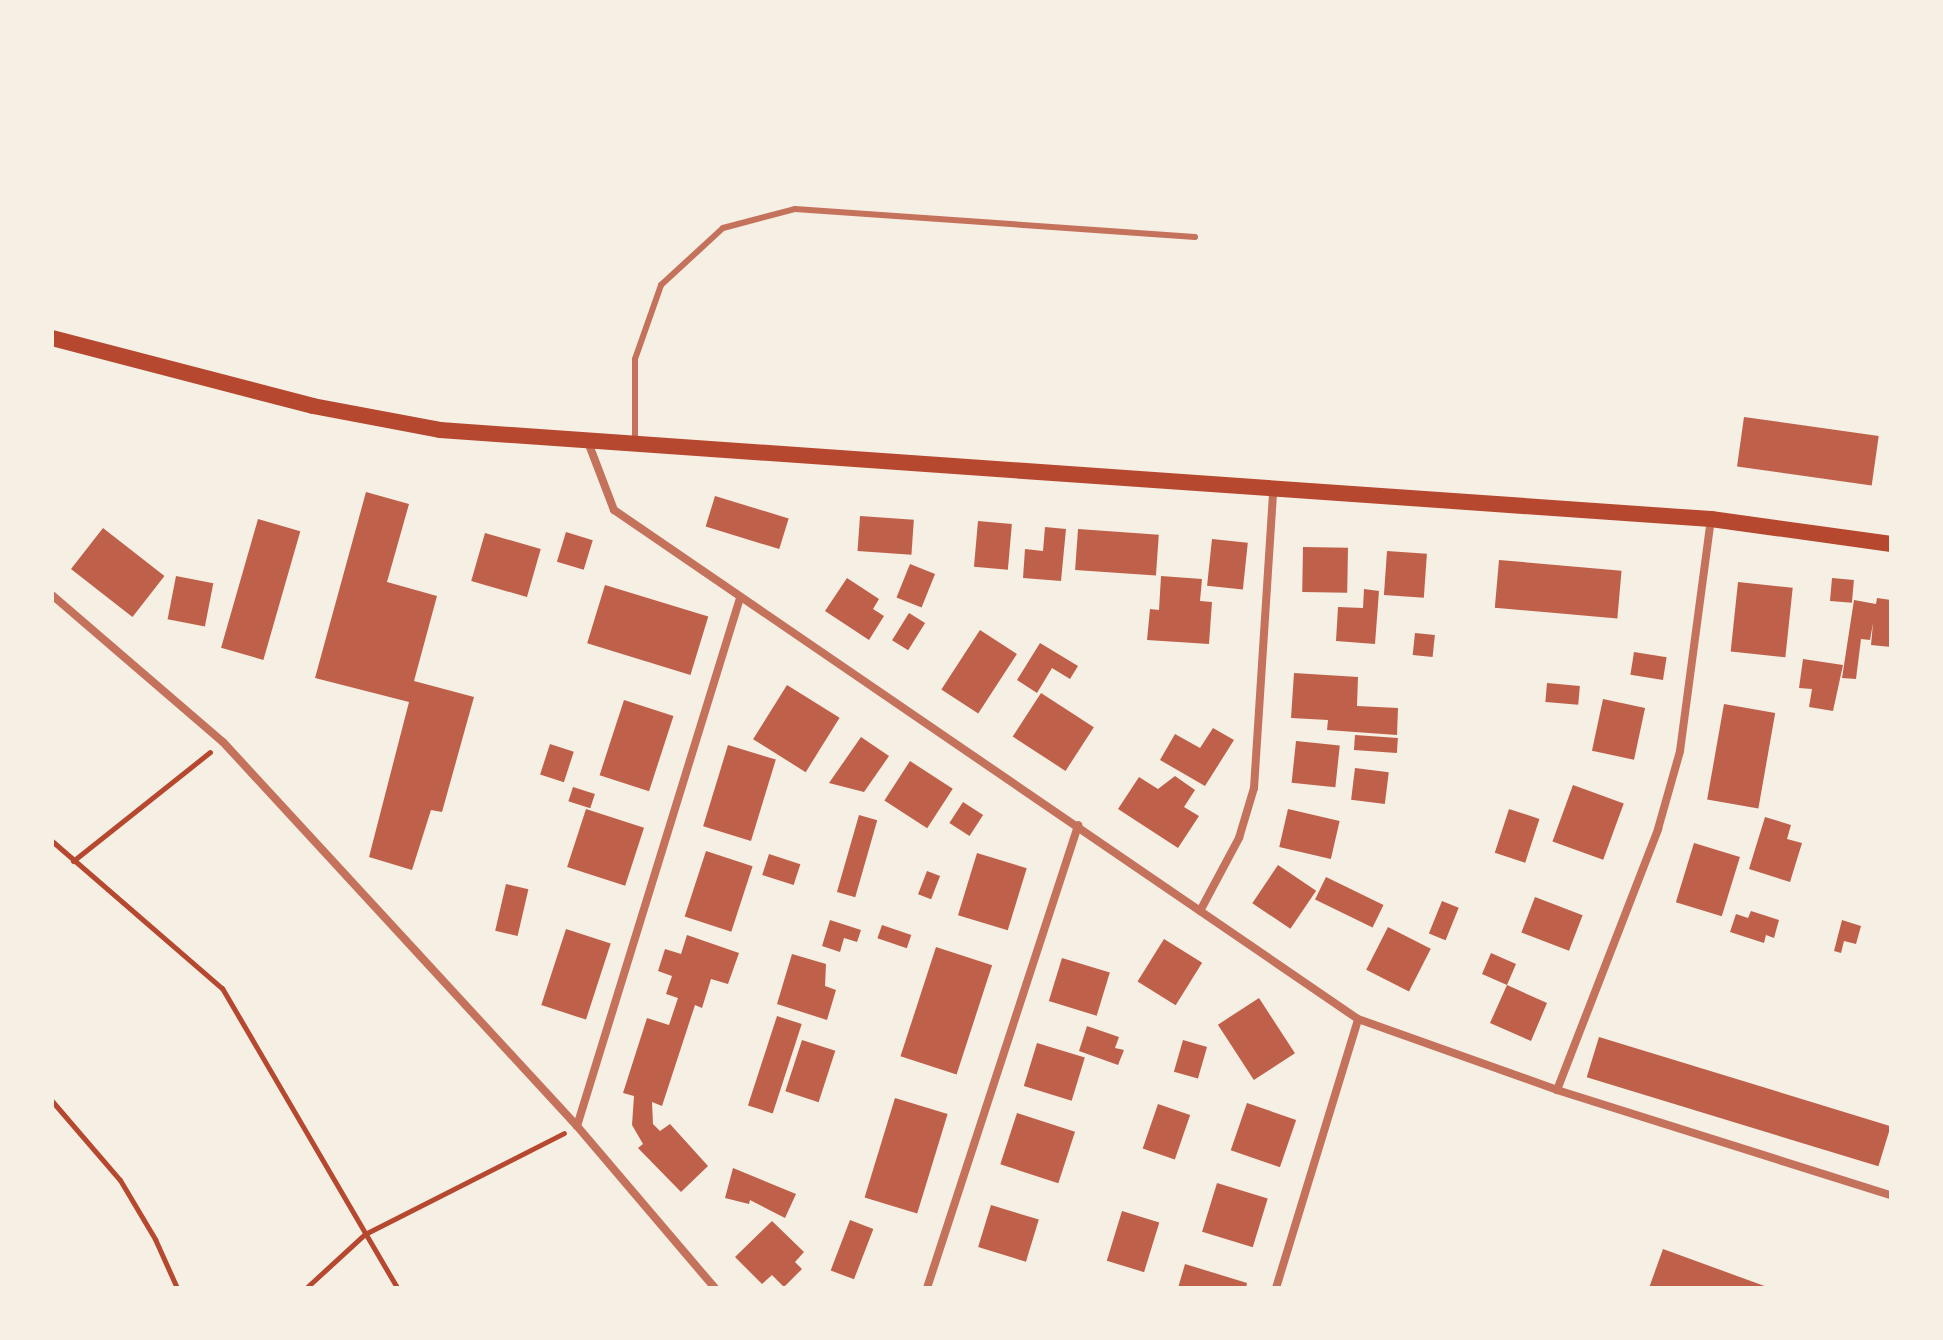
<!DOCTYPE html>
<html>
<head>
<meta charset="utf-8">
<style>
	body { margin:0 }
	#map { position:relative; width:1943px; height:1340px; overflow:hidden; background:#f6efe4; font-family:Merriweather,serif }
	div>[style] { position:absolute }
	.building>* { inset:0; background:#bf614a; transform-origin:0 0 }
	.path>* { height:5px; margin:-2.5px; padding:0 2.5px; transform-origin:2.5px; border-radius:2.5px; background:#b5482f }
	.service>* { height:6px; margin:-3px; padding:0 3px; transform-origin:3px; border-radius:3px; background:#c5725c }
	.minor>* { height:8px; margin:-4px; padding:0 4px; transform-origin:4px; border-radius:4px; background:#c5725c }
	.secondary>* { height:16px; margin:-8px; padding:0 8px; transform-origin:8px; border-radius:8px; background:#b5482f }
	span { translate:-50% -50%; white-space:nowrap; text-align:center; line-height:1.15; -webkit-text-stroke:8px #f6efe4; paint-order:stroke }
	.frame { position:absolute; inset:0; border:54px solid #f6efe4; pointer-events:none }
</style>
</head>
<body>
<div id="map">
	<div class="building">
		<div style="left:1744px;top:417px;width:136px;height:50px;rotate:8deg"></div>
		<div style="clip-path:polygon(366px 492px,409px 504px,387px 582px,437px 596px,414px 681px,474px 697px,442px 812px,431px 810px,412px 870px,369px 857px,409px 702px,315px 678px)"></div>
		<div style="left:715px;top:496px;width:77px;height:32px;rotate:17deg"></div>
		<div style="left:860px;top:516px;width:54px;height:35px;rotate:4deg"></div>
		<div style="left:258px;top:519px;width:44px;height:134px;rotate:16deg"></div>
		<div style="left:978px;top:521px;width:34px;height:46px;rotate:5deg"></div>
		<div style="clip-path:polygon(1045px 527px,1066px 529px,1061px 581px,1023px 578px,1025px 549px,1043px 551px)"></div>
		<div style="left:103px;top:528px;width:78px;height:52px;rotate:38deg"></div>
		<div style="left:1078px;top:529px;width:81px;height:41px;rotate:4deg"></div>
		<div style="left:566px;top:532px;width:28px;height:31px;rotate:17deg"></div>
		<div style="left:485px;top:533px;width:58px;height:50px;rotate:16deg"></div>
		<div style="left:1212px;top:539px;width:36px;height:47px;rotate:6deg"></div>
		<div style="left:1303px;top:547px;width:45px;height:45px;rotate:1deg"></div>
		<div style="left:1387px;top:551px;width:40px;height:44px;rotate:4deg"></div>
		<div style="left:1499px;top:560px;width:123px;height:48px;rotate:5deg"></div>
		<div style="left:910px;top:564px;width:27px;height:36px;rotate:22deg"></div>
		<div style="left:176px;top:576px;width:38px;height:44px;rotate:11deg"></div>
		<div style="clip-path:polygon(1161px 576px,1202px 579px,1200px 601px,1212px 602px,1209px 644px,1147px 640px,1150px 609px,1159px 610px)"></div>
		<div style="clip-path:polygon(847px 578px,879px 599px,873px 609px,884px 616px,869px 640px,825px 611px)"></div>
		<div style="left:1832px;top:578px;width:22px;height:23px;rotate:5deg"></div>
		<div style="left:1738px;top:582px;width:55px;height:70px;rotate:6deg"></div>
		<div style="left:605px;top:585px;width:108px;height:61px;rotate:17deg"></div>
		<div style="clip-path:polygon(1364px 589px,1379px 591px,1375px 644px,1336px 641px,1338px 607px,1363px 608px)"></div>
		<div style="clip-path:polygon(1877px 598px,1891px 600px,1891px 647px,1871px 645px,1873px 623px,1870px 640px,1861px 639px,1856px 679px,1842px 678px,1854px 600px,1876px 604px)"></div>
		<div style="left:909px;top:613px;width:19px;height:32px;rotate:32deg"></div>
		<div style="left:980px;top:630px;width:44px;height:71px;rotate:33deg"></div>
		<div style="left:1415px;top:633px;width:20px;height:22px;rotate:6deg"></div>
		<div style="clip-path:polygon(1040px 643px,1078px 666px,1070px 679px,1052px 668px,1037px 693px,1017px 680px)"></div>
		<div style="left:1634px;top:652px;width:33px;height:23px;rotate:9deg"></div>
		<div style="clip-path:polygon(1803px 659px,1843px 665px,1833px 711px,1809px 707px,1812px 689px,1799px 688px)"></div>
		<div style="clip-path:polygon(1294px 673px,1358px 677px,1357px 706px,1398px 708px,1397px 735px,1327px 730px,1328px 720px,1291px 718px)"></div>
		<div style="left:1547px;top:683px;width:33px;height:19px;rotate:5deg"></div>
		<div style="left:787px;top:685px;width:62px;height:64px;rotate:32deg"></div>
		<div style="left:1041px;top:693px;width:63px;height:52px;rotate:33deg"></div>
		<div style="left:1603px;top:699px;width:43px;height:53px;rotate:12deg"></div>
		<div style="left:624px;top:700px;width:52px;height:79px;rotate:18deg"></div>
		<div style="left:1724px;top:704px;width:52px;height:97px;rotate:10deg"></div>
		<div style="clip-path:polygon(1213px 728px,1234px 740px,1205px 786px,1160px 760px,1175px 734px,1200px 748px)"></div>
		<div style="left:1355px;top:735px;width:43px;height:15px;rotate:4deg"></div>
		<div style="clip-path:polygon(861px 737px,889px 756px,864px 792px,829px 783px)"></div>
		<div style="left:1296px;top:741px;width:44px;height:42px;rotate:6deg"></div>
		<div style="left:550px;top:744px;width:25px;height:32px;rotate:18deg"></div>
		<div style="left:728px;top:745px;width:50px;height:85px;rotate:17deg"></div>
		<div style="left:910px;top:761px;width:51px;height:47px;rotate:33deg"></div>
		<div style="left:1355px;top:768px;width:34px;height:32px;rotate:7deg"></div>
		<div style="clip-path:polygon(1175px 776px,1195px 790px,1184px 807px,1199px 816px,1178px 848px,1118px 809px,1139px 777px,1158px 789px)"></div>
		<div style="left:1573px;top:785px;width:54px;height:60px;rotate:20deg"></div>
		<div style="left:573px;top:787px;width:23px;height:15px;rotate:18deg"></div>
		<div style="left:963px;top:802px;width:24px;height:25px;rotate:33deg"></div>
		<div style="left:586px;top:809px;width:61px;height:61px;rotate:18deg"></div>
		<div style="left:1288px;top:809px;width:53px;height:39px;rotate:13deg"></div>
		<div style="left:1509px;top:809px;width:32px;height:46px;rotate:18deg"></div>
		<div style="left:859px;top:815px;width:19px;height:80px;rotate:16deg"></div>
		<div style="clip-path:polygon(1765px 817px,1791px 825px,1787px 839px,1802px 843px,1790px 882px,1749px 869px)"></div>
		<div style="left:1694px;top:843px;width:48px;height:62px;rotate:17deg"></div>
		<div style="left:706px;top:851px;width:49px;height:69px;rotate:18deg"></div>
		<div style="left:977px;top:853px;width:52px;height:65px;rotate:17deg"></div>
		<div style="left:769px;top:854px;width:33px;height:22px;rotate:18deg"></div>
		<div style="left:1278px;top:865px;width:46px;height:46px;rotate:34deg"></div>
		<div style="left:927px;top:871px;width:14px;height:25px;rotate:21deg"></div>
		<div style="left:1326px;top:877px;width:64px;height:25px;rotate:26deg"></div>
		<div style="left:506px;top:884px;width:23px;height:48px;rotate:13deg"></div>
		<div style="left:1535px;top:897px;width:51px;height:38px;rotate:21deg"></div>
		<div style="left:1442px;top:901px;width:18px;height:35px;rotate:22deg"></div>
		<div style="clip-path:polygon(1751px 911px,1779px 920px,1774px 938px,1766px 935px,1764px 943px,1730px 932px,1736px 914px,1748px 918px)"></div>
		<div style="clip-path:polygon(830px 920px,861px 930px,857px 942px,844px 938px,840px 952px,822px 946px)"></div>
		<div style="clip-path:polygon(1842px 920px,1861px 926px,1856px 944px,1844px 941px,1841px 953px,1834px 951px)"></div>
		<div style="left:882px;top:925px;width:31px;height:14px;rotate:19deg"></div>
		<div style="left:1388px;top:927px;width:48px;height:48px;rotate:27deg"></div>
		<div style="left:566px;top:929px;width:47px;height:80px;rotate:18deg"></div>
		<div style="clip-path:polygon(687px 935px,739px 953px,728px 984px,711px 979px,702px 1008px,695px 1005px,662px 1106px,652px 1102px,653px 1124px,660px 1131px,670px 1124px,708px 1166px,681px 1192px,638px 1148px,643px 1144px,632px 1125px,634px 1096px,623px 1093px,647px 1018px,669px 1025px,678px 998px,666px 994px,672px 976px,658px 971px,665px 949px,681px 954px)"></div>
		<div style="left:1164px;top:939px;width:45px;height:50px;rotate:32deg"></div>
		<div style="left:936px;top:947px;width:59px;height:115px;rotate:18deg"></div>
		<div style="clip-path:polygon(1491px 953px,1516px 964px,1507px 985px,1547px 1003px,1531px 1041px,1490px 1023px,1507px 985px,1482px 974px)"></div>
		<div style="clip-path:polygon(792px 954px,826px 964px,825px 986px,836px 990px,827px 1020px,777px 1004px)"></div>
		<div style="left:1062px;top:958px;width:50px;height:45px;rotate:17deg"></div>
		<div style="left:1259px;top:998px;width:66px;height:49px;rotate:57deg"></div>
		<div style="left:777px;top:1016px;width:26px;height:94px;rotate:18deg"></div>
		<div style="clip-path:polygon(1087px 1026px,1119px 1037px,1115px 1048px,1124px 1050px,1118px 1065px,1079px 1051px)"></div>
		<div style="left:1599px;top:1037px;width:305px;height:42px;rotate:17deg"></div>
		<div style="left:802px;top:1040px;width:35px;height:54px;rotate:18deg"></div>
		<div style="left:1183px;top:1040px;width:25px;height:33px;rotate:16deg"></div>
		<div style="left:1037px;top:1043px;width:50px;height:45px;rotate:17deg"></div>
		<div style="left:895px;top:1098px;width:55px;height:104px;rotate:17deg"></div>
		<div style="left:1247px;top:1103px;width:52px;height:50px;rotate:19deg"></div>
		<div style="left:1158px;top:1104px;width:34px;height:47px;rotate:19deg"></div>
		<div style="left:1017px;top:1113px;width:61px;height:54px;rotate:18deg"></div>
		<div style="clip-path:polygon(733px 1168px,796px 1194px,785px 1218px,750px 1200px,749px 1204px,725px 1198px)"></div>
		<div style="left:1217px;top:1183px;width:53px;height:51px;rotate:17deg"></div>
		<div style="left:991px;top:1205px;width:50px;height:44px;rotate:17deg"></div>
		<div style="left:1122px;top:1211px;width:39px;height:52px;rotate:17deg"></div>
		<div style="left:850px;top:1220px;width:25px;height:54px;rotate:21deg"></div>
		<div style="clip-path:polygon(772px 1221px,804px 1252px,795px 1262px,802px 1269px,784px 1287px,772px 1275px,762px 1284px,735px 1257px)"></div>
		<div style="clip-path:polygon(1663px 1249px,1770px 1288px,1649px 1288px)"></div>
		<div style="clip-path:polygon(1185px 1264px,1247px 1283px,1246px 1288px,1178px 1288px)"></div>
	</div>
	<div class="path">
		<div style="left:52px;top:841px;width:225px;rotate:40.9deg"></div>
		<div style="left:222px;top:988px;width:347px;rotate:59.7deg"></div>
		<div style="left:73px;top:861px;width:175px;rotate:-38.5deg"></div>
		<div style="left:52px;top:1101px;width:104px;rotate:49.3deg"></div>
		<div style="left:120px;top:1180px;width:69px;rotate:59.3deg"></div>
		<div style="left:155px;top:1239px;width:54px;rotate:65.8deg"></div>
		<div style="left:306px;top:1288px;width:80px;rotate:-42.5deg"></div>
		<div style="left:365px;top:1234px;width:223px;rotate:-26.9deg"></div>
	</div>
	<div class="service">
		<div style="left:635px;top:444px;width:85px;rotate:-90deg"></div>
		<div style="left:635px;top:359px;width:78px;rotate:-70.6deg"></div>
		<div style="left:661px;top:285px;width:84px;rotate:-42.6deg"></div>
		<div style="left:723px;top:228px;width:74px;rotate:-14.8deg"></div>
		<div style="left:795px;top:209px;width:401px;rotate:4deg"></div>
	</div>
	<div class="minor">
		<div style="left:588px;top:442px;width:73px;rotate:69.1deg"></div>
		<div style="left:614px;top:510px;width:901px;rotate:34.38deg"></div>
		<div style="left:1358px;top:1019px;width:211px;rotate:19.6deg"></div>
		<div style="left:1557px;top:1090px;width:350px;rotate:17.5deg"></div>
		<div style="left:52px;top:595px;width:225px;rotate:40.7deg"></div>
		<div style="left:223px;top:742px;width:522px;rotate:47.33deg"></div>
		<div style="left:577px;top:1126px;width:213px;rotate:49.6deg"></div>
		<div style="left:1200px;top:911px;width:83px;rotate:-61.9deg"></div>
		<div style="left:1239px;top:838px;width:52px;rotate:-73.3deg"></div>
		<div style="left:1254px;top:788px;width:298px;rotate:-86.3deg"></div>
		<div style="left:1557px;top:1090px;width:280px;rotate:-68.8deg"></div>
		<div style="left:1658px;top:829px;width:81px;rotate:-74.2deg"></div>
		<div style="left:1680px;top:751px;width:234px;rotate:-82.4deg"></div>
		<div style="left:577px;top:1126px;width:553px;rotate:-72.84deg"></div>
		<div style="left:927px;top:1288px;width:487px;rotate:-71.9deg"></div>
		<div style="left:1276px;top:1288px;width:281px;rotate:-73deg"></div>
	</div>
	<div class="secondary">
		<div style="left:52px;top:338px;width:270px;rotate:14.6deg"></div>
		<div style="left:313px;top:406px;width:129px;rotate:10.7deg"></div>
		<div style="left:440px;top:430px;width:1274px;rotate:4.01deg"></div>
		<div style="left:1711px;top:519px;width:182px;rotate:7.9deg"></div>
	</div>
	<div class="frame"></div>
</div>
</body>
</html>
